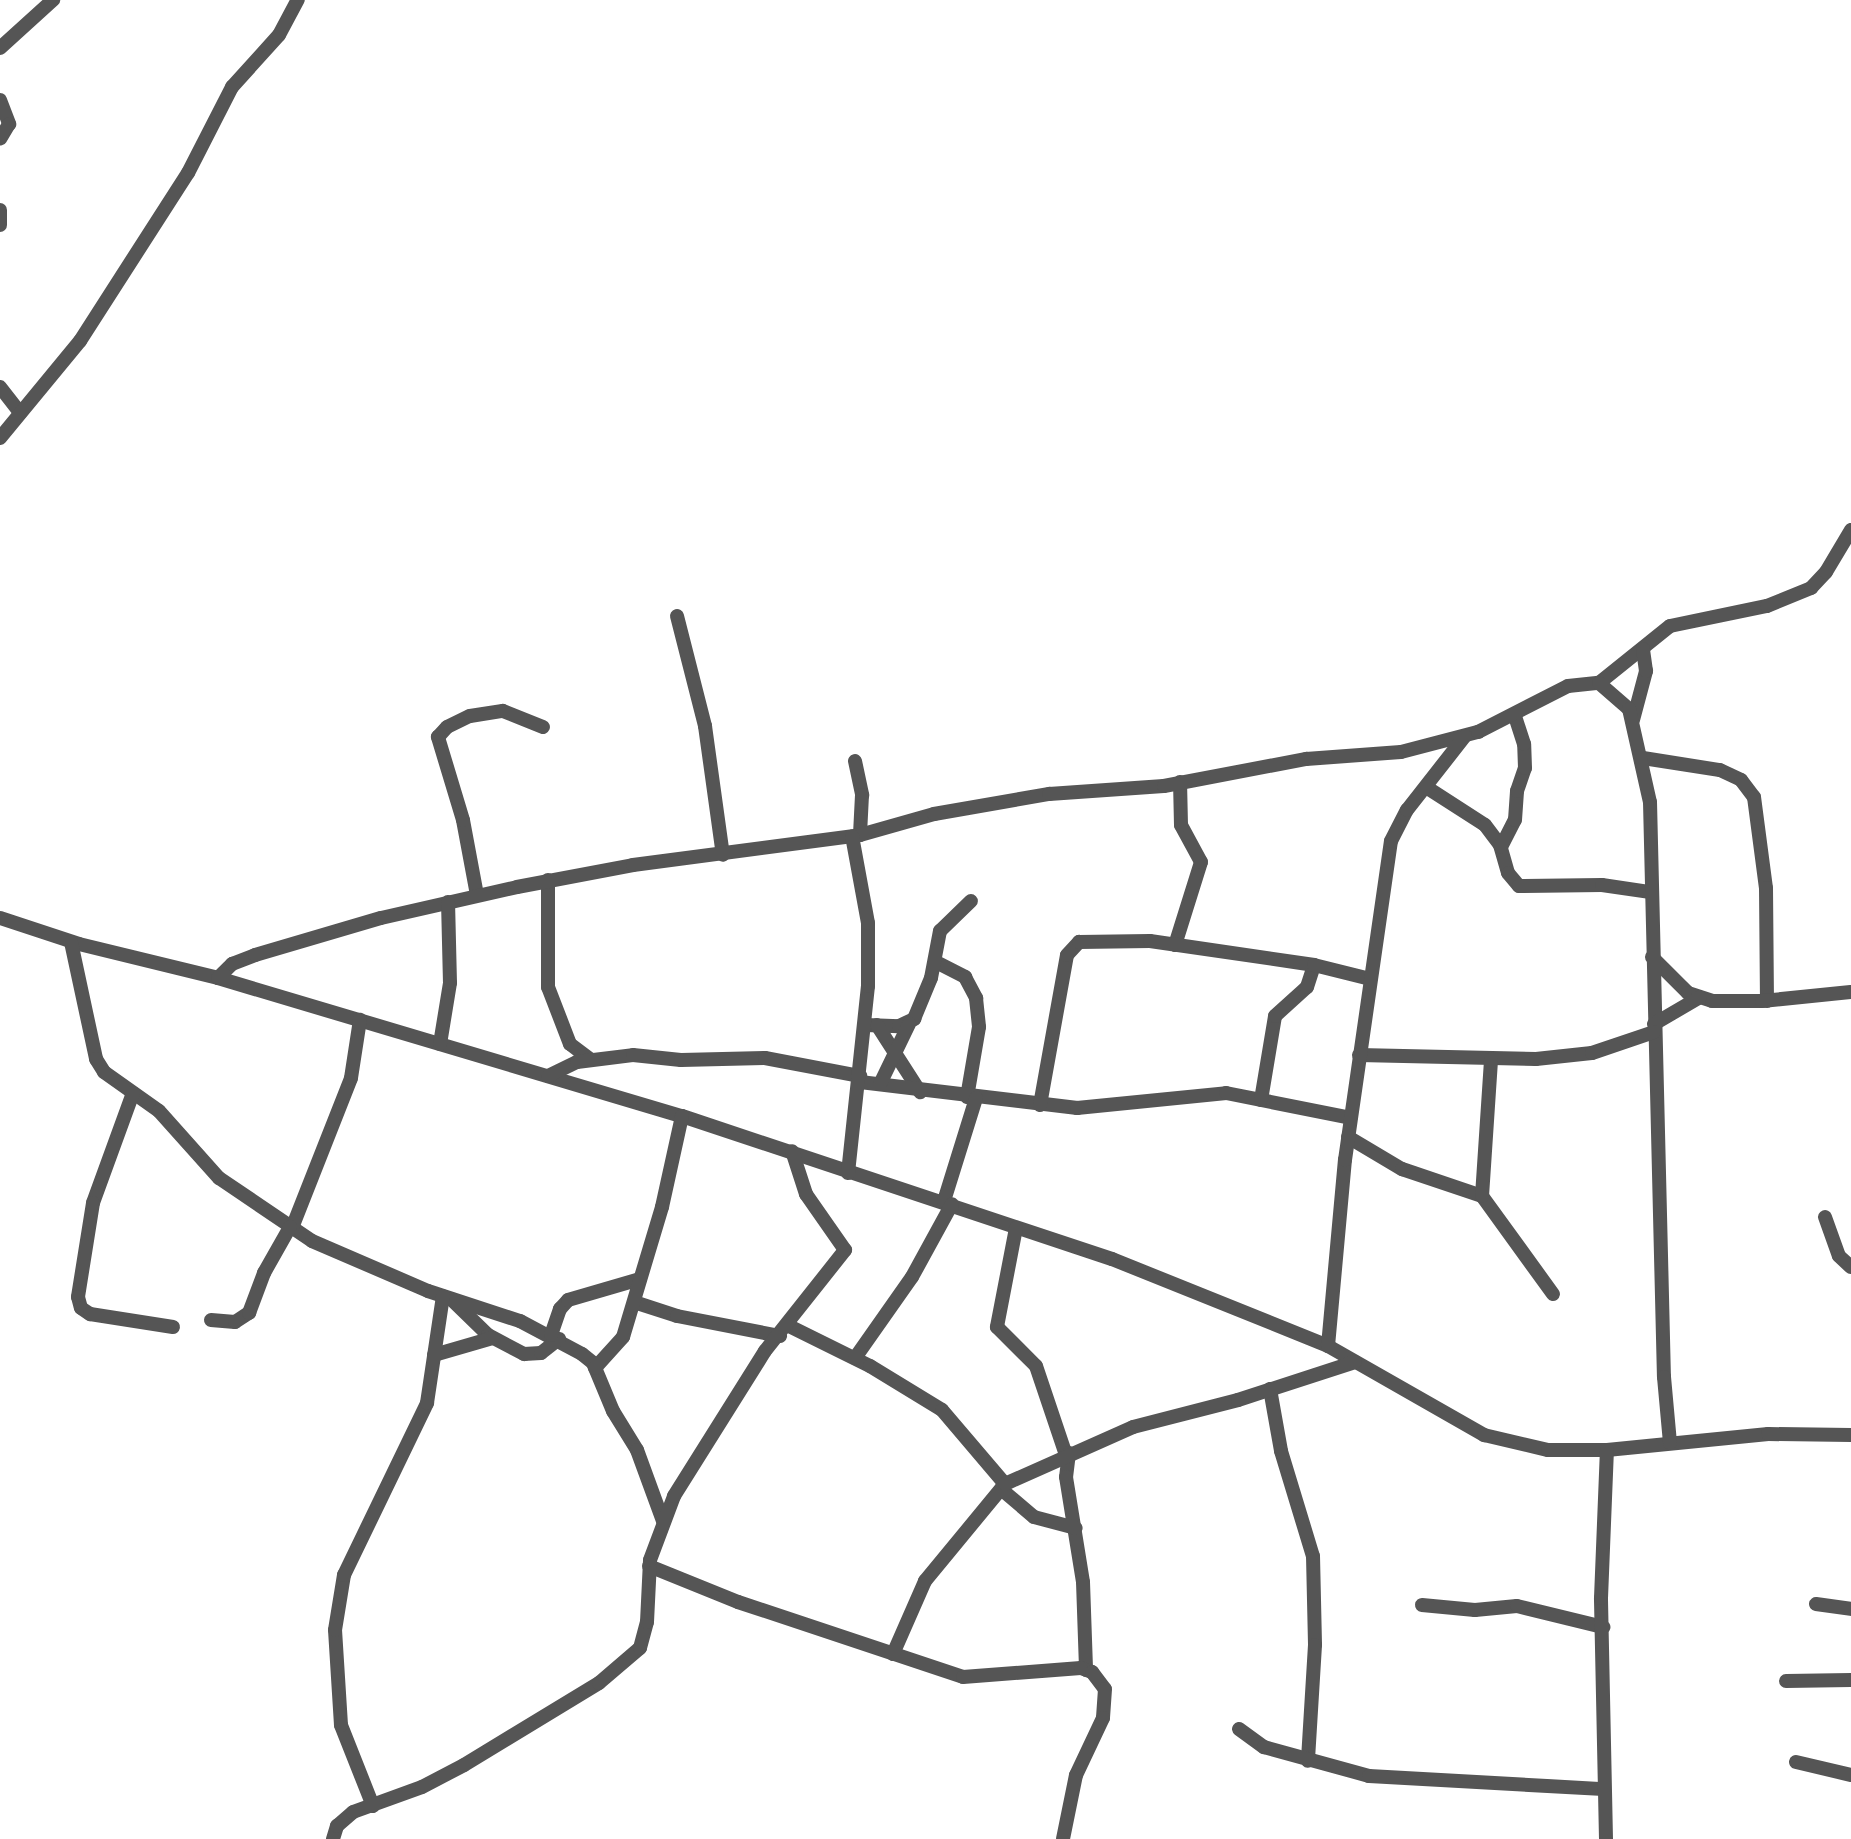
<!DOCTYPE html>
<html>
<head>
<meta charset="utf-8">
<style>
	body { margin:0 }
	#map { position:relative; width:1851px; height:1839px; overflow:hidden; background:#fff; font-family:"Sofia Sans Condensed",sans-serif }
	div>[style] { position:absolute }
	.street>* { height:14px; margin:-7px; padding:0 7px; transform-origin:7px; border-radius:7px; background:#555 }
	span { translate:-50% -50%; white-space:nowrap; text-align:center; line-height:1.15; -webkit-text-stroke:5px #fff; paint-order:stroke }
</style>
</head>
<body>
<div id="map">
	<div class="street">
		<div style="left:0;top:48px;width:72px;rotate:-42.2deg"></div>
		<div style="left:0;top:100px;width:26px;rotate:69deg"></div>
		<div style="left:9px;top:124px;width:17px;rotate:121deg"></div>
		<div style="left:0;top:210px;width:15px;rotate:90deg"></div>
		<div style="left:0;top:387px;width:33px;rotate:52deg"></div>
		<div style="left:0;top:438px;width:126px;rotate:-50.5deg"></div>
		<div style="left:80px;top:341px;width:200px;rotate:-57.3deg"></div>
		<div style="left:188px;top:173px;width:97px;rotate:-62.9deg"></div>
		<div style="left:232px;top:87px;width:70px;rotate:-47.9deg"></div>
		<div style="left:279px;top:35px;width:40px;rotate:-62deg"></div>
		<div style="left:677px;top:616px;width:114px;rotate:75.7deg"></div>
		<div style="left:705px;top:726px;width:130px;rotate:82.1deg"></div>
		<div style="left:1599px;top:683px;width:91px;rotate:-38.8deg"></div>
		<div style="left:1670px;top:626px;width:99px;rotate:-11.7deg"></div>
		<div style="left:1767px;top:606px;width:48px;rotate:-22.2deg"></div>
		<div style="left:1811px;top:588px;width:22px;rotate:-47deg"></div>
		<div style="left:1826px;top:572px;width:49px;rotate:-59.2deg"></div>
		<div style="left:1633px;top:720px;width:51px;rotate:-75.1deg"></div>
		<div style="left:1646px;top:671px;width:22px;rotate:-98deg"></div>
		<div style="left:1643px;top:758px;width:78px;rotate:8.9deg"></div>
		<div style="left:1720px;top:770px;width:23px;rotate:25deg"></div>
		<div style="left:1741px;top:780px;width:21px;rotate:53deg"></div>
		<div style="left:1754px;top:797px;width:92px;rotate:82.5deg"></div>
		<div style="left:1766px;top:888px;width:113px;rotate:89.5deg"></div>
		<div style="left:855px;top:761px;width:35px;rotate:78deg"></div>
		<div style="left:862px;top:795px;width:40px;rotate:92.9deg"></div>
		<div style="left:1426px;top:787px;width:70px;rotate:32.8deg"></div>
		<div style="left:1485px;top:825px;width:25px;rotate:53deg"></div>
		<div style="left:1500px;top:845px;width:29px;rotate:74deg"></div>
		<div style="left:1508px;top:873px;width:17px;rotate:50deg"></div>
		<div style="left:1519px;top:886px;width:83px;rotate:-0.7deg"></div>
		<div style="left:1602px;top:885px;width:49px;rotate:8.3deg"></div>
		<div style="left:1501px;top:847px;width:30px;rotate:-63deg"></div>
		<div style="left:1515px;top:820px;width:29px;rotate:-86deg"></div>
		<div style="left:1517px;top:791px;width:24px;rotate:-71deg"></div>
		<div style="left:1525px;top:768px;width:24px;rotate:-92deg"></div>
		<div style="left:1524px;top:744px;width:29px;rotate:-108deg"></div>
		<div style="left:548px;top:880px;width:107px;rotate:90deg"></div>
		<div style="left:548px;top:987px;width:61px;rotate:68.9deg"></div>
		<div style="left:570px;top:1044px;width:25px;rotate:37deg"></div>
		<div style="left:477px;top:895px;width:76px;rotate:-100.6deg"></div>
		<div style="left:463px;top:820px;width:87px;rotate:-106.8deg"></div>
		<div style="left:438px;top:737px;width:13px;rotate:-48deg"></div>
		<div style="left:447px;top:727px;width:25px;rotate:-26deg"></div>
		<div style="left:470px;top:716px;width:33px;rotate:-9deg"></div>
		<div style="left:503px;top:711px;width:43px;rotate:21.8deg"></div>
		<div style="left:0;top:918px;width:83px;rotate:18.2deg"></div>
		<div style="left:79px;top:944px;width:143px;rotate:13.7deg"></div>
		<div style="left:218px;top:978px;width:484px;rotate:16.6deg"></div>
		<div style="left:682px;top:1116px;width:453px;rotate:18.4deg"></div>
		<div style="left:1112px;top:1259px;width:233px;rotate:21.9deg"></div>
		<div style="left:1328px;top:1346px;width:180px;rotate:29.7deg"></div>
		<div style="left:1484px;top:1435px;width:66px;rotate:13.2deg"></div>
		<div style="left:1548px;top:1450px;width:59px"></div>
		<div style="left:1607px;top:1450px;width:162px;rotate:-5.7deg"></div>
		<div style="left:1768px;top:1434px;width:83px;rotate:0.7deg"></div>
		<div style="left:71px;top:942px;width:120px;rotate:77.9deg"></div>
		<div style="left:96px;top:1059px;width:15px;rotate:58deg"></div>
		<div style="left:104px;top:1072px;width:67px;rotate:35.3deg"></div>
		<div style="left:159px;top:1111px;width:90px;rotate:48.2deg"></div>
		<div style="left:219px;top:1178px;width:112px;rotate:34.1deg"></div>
		<div style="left:312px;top:1241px;width:126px;rotate:23.3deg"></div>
		<div style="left:428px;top:1291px;width:97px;rotate:18.1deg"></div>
		<div style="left:520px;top:1321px;width:70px;rotate:28deg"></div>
		<div style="left:582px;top:1354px;width:14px;rotate:39deg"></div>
		<div style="left:593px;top:1363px;width:52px;rotate:67.4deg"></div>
		<div style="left:613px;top:1411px;width:46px;rotate:58.4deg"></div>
		<div style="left:637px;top:1450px;width:76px;rotate:69.9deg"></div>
		<div style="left:1175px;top:945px;width:87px;rotate:-72.6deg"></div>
		<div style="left:1201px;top:862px;width:42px;rotate:-118.4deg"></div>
		<div style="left:1181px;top:825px;width:43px;rotate:-91.3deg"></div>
		<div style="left:1652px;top:957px;width:51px;rotate:45deg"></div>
		<div style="left:1688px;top:993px;width:25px;rotate:18deg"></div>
		<div style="left:1712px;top:1001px;width:50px"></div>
		<div style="left:1762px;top:1001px;width:89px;rotate:-5.8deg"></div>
		<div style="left:936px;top:962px;width:33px;rotate:27deg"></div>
		<div style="left:965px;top:977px;width:24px;rotate:62deg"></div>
		<div style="left:976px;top:998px;width:29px;rotate:84deg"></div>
		<div style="left:979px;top:1027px;width:71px;rotate:99.7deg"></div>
		<div style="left:218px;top:978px;width:20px;rotate:-45deg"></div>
		<div style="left:232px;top:964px;width:25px;rotate:-21deg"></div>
		<div style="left:255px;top:955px;width:131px;rotate:-16.4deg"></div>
		<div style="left:381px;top:918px;width:139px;rotate:-12.8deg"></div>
		<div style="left:517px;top:887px;width:118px;rotate:-10.7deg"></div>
		<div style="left:633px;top:865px;width:229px;rotate:-7.5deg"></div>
		<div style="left:860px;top:835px;width:77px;rotate:-15.8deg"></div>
		<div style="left:934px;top:814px;width:117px;rotate:-9.9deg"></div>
		<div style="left:1049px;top:794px;width:115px;rotate:-4deg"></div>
		<div style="left:1164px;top:786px;width:145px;rotate:-10.8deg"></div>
		<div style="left:1306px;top:759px;width:95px;rotate:-4.2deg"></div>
		<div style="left:1401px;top:752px;width:80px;rotate:-14.6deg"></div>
		<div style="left:1478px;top:732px;width:101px;rotate:-27.1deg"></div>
		<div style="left:1568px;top:686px;width:31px;rotate:-6deg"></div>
		<div style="left:1599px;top:683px;width:40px;rotate:41deg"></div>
		<div style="left:1629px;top:709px;width:95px;rotate:77.3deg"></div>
		<div style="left:1650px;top:802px;width:575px;rotate:88.61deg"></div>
		<div style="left:1664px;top:1377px;width:66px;rotate:84.8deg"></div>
		<div style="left:1654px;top:1024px;width:53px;rotate:-30.4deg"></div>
		<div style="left:866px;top:1025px;width:33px;rotate:2deg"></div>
		<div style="left:899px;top:1026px;width:17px;rotate:-25deg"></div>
		<div style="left:914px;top:1019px;width:44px;rotate:-67.5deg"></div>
		<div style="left:931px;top:978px;width:48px;rotate:-79.2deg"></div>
		<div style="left:940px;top:931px;width:43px;rotate:-44.1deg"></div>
		<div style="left:877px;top:1025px;width:80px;rotate:57.3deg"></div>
		<div style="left:440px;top:1044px;width:62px;rotate:-80.7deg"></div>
		<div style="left:450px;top:983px;width:81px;rotate:-91.4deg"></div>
		<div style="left:1359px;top:1055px;width:177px;rotate:1.3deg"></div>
		<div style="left:1536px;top:1059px;width:56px;rotate:-6.1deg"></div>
		<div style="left:1592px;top:1053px;width:65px;rotate:-18.7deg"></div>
		<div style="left:548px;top:1076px;width:32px;rotate:-26deg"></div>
		<div style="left:577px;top:1062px;width:56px;rotate:-7.1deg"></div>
		<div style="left:633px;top:1055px;width:48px;rotate:5.9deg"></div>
		<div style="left:681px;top:1060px;width:84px;rotate:-1.4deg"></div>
		<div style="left:765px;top:1058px;width:97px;rotate:10.7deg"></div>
		<div style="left:860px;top:1082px;width:219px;rotate:6.8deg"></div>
		<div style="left:1077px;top:1108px;width:150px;rotate:-5.7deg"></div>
		<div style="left:1226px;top:1093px;width:127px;rotate:11.3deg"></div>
		<div style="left:880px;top:1084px;width:67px;rotate:-64.2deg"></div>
		<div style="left:133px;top:1093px;width:117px;rotate:110deg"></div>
		<div style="left:93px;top:1203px;width:95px;rotate:99.1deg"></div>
		<div style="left:78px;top:1297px;width:11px;rotate:75deg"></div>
		<div style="left:81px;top:1308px;width:11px;rotate:34deg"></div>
		<div style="left:90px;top:1314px;width:84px;rotate:8.9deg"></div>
		<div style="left:1261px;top:1100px;width:85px;rotate:-80.5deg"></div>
		<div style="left:1275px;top:1016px;width:43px;rotate:-42.2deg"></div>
		<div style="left:1307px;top:987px;width:23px;rotate:-72deg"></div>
		<div style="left:1040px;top:1105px;width:152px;rotate:-79.8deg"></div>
		<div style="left:1067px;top:955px;width:18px;rotate:-47deg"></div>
		<div style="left:1079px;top:942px;width:71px;rotate:-0.8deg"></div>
		<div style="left:1150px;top:941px;width:166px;rotate:8.3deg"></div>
		<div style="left:1314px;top:965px;width:58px;rotate:14deg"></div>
		<div style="left:1348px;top:1137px;width:63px;rotate:30.7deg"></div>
		<div style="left:1402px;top:1169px;width:84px;rotate:18.6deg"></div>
		<div style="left:1482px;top:1196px;width:121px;rotate:54.1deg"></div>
		<div style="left:848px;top:1173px;width:188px;rotate:-83.9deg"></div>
		<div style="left:868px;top:986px;width:63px;rotate:-90deg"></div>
		<div style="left:868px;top:923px;width:88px;rotate:-100.4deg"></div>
		<div style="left:1482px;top:1196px;width:137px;rotate:-86.2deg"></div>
		<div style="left:944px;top:1201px;width:108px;rotate:-72.7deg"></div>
		<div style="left:1825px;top:1217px;width:41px;rotate:70.3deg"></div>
		<div style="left:1839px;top:1256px;width:16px;rotate:43deg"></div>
		<div style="left:292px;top:1228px;width:161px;rotate:-68.5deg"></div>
		<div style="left:351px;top:1078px;width:59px;rotate:-81.2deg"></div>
		<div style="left:1016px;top:1228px;width:101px;rotate:100.9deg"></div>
		<div style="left:997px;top:1327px;width:55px;rotate:45deg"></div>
		<div style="left:1036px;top:1366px;width:94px;rotate:71.4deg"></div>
		<div style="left:451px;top:1299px;width:52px;rotate:44.2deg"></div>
		<div style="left:488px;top:1335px;width:41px;rotate:27.8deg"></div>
		<div style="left:524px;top:1354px;width:17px;rotate:-3deg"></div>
		<div style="left:541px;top:1353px;width:23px;rotate:-38deg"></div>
		<div style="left:634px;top:1302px;width:45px;rotate:18deg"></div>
		<div style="left:677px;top:1316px;width:105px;rotate:11deg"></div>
		<div style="left:211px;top:1320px;width:24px;rotate:5deg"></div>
		<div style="left:235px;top:1322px;width:17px;rotate:-33deg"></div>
		<div style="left:249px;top:1313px;width:43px;rotate:-69.4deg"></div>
		<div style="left:264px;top:1273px;width:53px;rotate:-60.5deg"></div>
		<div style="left:787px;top:1325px;width:93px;rotate:26.3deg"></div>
		<div style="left:870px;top:1366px;width:84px;rotate:31.4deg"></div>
		<div style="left:942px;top:1410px;width:97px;rotate:49.6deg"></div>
		<div style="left:551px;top:1335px;width:28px;rotate:-71deg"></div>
		<div style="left:560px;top:1309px;width:12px;rotate:-48deg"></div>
		<div style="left:568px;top:1300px;width:75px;rotate:-16.3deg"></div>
		<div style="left:1328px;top:1346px;width:187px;rotate:-84.8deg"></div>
		<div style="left:1345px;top:1160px;width:322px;rotate:-81.8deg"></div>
		<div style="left:1391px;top:841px;width:35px;rotate:-63deg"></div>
		<div style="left:1407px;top:810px;width:94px;rotate:-51.9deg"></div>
		<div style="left:434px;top:1355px;width:61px;rotate:-16.1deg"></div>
		<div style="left:855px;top:1358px;width:99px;rotate:-54.9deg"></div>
		<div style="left:912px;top:1277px;width:83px;rotate:-61.3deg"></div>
		<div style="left:595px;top:1368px;width:42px;rotate:-47.9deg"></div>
		<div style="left:623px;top:1337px;width:136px;rotate:-73.3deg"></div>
		<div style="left:662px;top:1207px;width:93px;rotate:-77.6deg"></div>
		<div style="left:1270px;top:1389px;width:63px;rotate:79.9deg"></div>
		<div style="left:1281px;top:1451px;width:110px;rotate:73.1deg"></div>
		<div style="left:1313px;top:1556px;width:89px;rotate:88.7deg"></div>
		<div style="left:1315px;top:1645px;width:116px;rotate:93.5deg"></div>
		<div style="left:1069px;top:1453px;width:24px;rotate:97deg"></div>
		<div style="left:1066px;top:1477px;width:106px;rotate:80.8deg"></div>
		<div style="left:1083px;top:1582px;width:88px;rotate:88deg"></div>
		<div style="left:1001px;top:1489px;width:43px;rotate:40.3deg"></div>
		<div style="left:1034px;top:1517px;width:43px;rotate:14.7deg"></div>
		<div style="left:649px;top:1566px;width:96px;rotate:22deg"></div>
		<div style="left:738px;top:1602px;width:237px;rotate:18.4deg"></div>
		<div style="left:963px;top:1677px;width:118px;rotate:-4.4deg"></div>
		<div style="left:1081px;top:1668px;width:12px;rotate:20deg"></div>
		<div style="left:1092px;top:1672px;width:21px;rotate:53deg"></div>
		<div style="left:1105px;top:1689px;width:29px;rotate:94deg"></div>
		<div style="left:1103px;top:1718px;width:63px;rotate:115.3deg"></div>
		<div style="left:1076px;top:1775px;width:65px;rotate:101.5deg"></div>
		<div style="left:1816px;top:1604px;width:35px;rotate:8deg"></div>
		<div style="left:1422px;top:1605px;width:53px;rotate:5.4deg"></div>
		<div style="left:1475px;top:1610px;width:42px;rotate:-5.4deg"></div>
		<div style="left:1517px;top:1606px;width:89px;rotate:13.7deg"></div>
		<div style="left:893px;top:1654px;width:80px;rotate:-66.3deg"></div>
		<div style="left:925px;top:1581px;width:126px;rotate:-50.5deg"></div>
		<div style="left:1005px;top:1484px;width:140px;rotate:-24deg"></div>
		<div style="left:1133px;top:1427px;width:108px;rotate:-14.4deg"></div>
		<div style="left:1238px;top:1400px;width:123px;rotate:-18deg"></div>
		<div style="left:1786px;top:1681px;width:65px;rotate:-0.9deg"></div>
		<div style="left:1239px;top:1729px;width:31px;rotate:36deg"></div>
		<div style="left:1264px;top:1747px;width:109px;rotate:15.4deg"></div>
		<div style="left:1369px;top:1776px;width:235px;rotate:3.2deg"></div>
		<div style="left:1796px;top:1762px;width:57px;rotate:13.3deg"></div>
		<div style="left:373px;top:1806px;width:87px;rotate:-111.6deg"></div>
		<div style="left:341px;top:1725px;width:95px;rotate:-93.6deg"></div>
		<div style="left:335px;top:1630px;width:56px;rotate:-80.7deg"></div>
		<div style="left:344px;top:1575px;width:191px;rotate:-64.2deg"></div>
		<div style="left:427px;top:1403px;width:108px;rotate:-81.5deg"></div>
		<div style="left:333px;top:1839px;width:14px;rotate:-73deg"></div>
		<div style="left:337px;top:1826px;width:21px;rotate:-41deg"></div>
		<div style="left:353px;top:1812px;width:73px;rotate:-19.9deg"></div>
		<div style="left:422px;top:1787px;width:47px;rotate:-27.6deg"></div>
		<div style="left:464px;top:1765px;width:158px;rotate:-31.3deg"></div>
		<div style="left:599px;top:1683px;width:54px;rotate:-40.5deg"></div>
		<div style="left:640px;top:1648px;width:27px;rotate:-75deg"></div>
		<div style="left:647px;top:1622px;width:62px;rotate:-87.2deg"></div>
		<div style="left:650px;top:1560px;width:68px;rotate:-69.4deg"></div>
		<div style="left:674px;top:1496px;width:171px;rotate:-57.9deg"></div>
		<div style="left:765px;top:1351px;width:129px;rotate:-51.6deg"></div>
		<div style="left:845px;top:1250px;width:68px;rotate:-124.9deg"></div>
		<div style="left:806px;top:1194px;width:45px;rotate:-108deg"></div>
		<div style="left:1606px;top:1839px;width:241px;rotate:-91.2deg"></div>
		<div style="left:1601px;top:1598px;width:148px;rotate:-87.7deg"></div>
	</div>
</div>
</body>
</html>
